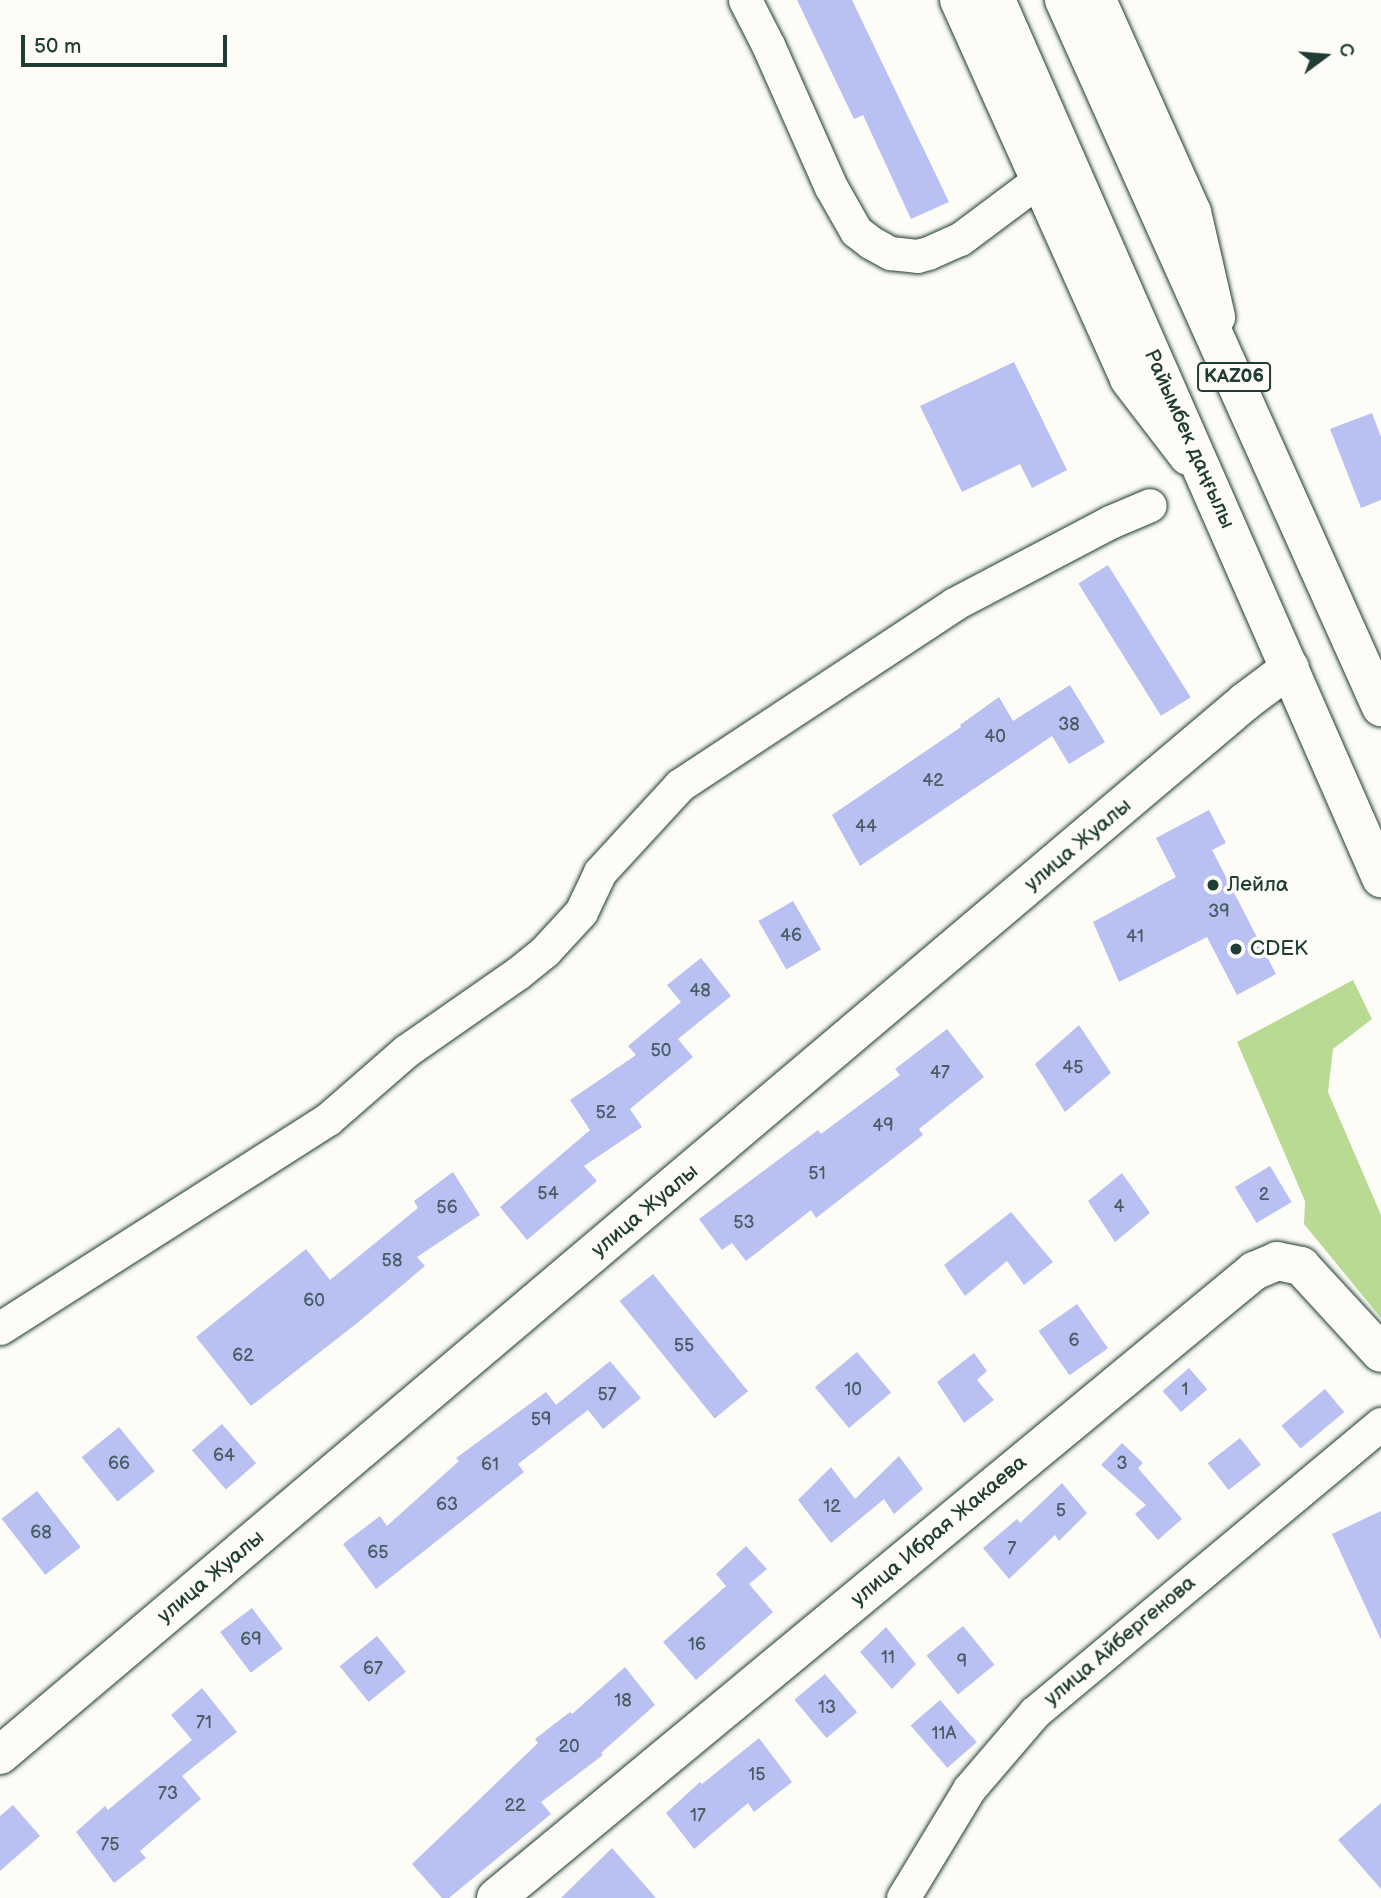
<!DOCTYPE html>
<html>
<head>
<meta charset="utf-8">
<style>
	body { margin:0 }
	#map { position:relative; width:1381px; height:1898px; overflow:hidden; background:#fdfcf7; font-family:"Balsamiq Sans",sans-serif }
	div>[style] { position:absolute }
	.green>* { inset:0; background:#b9da93 }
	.building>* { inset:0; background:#b9c1f2; transform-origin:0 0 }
	.roads { filter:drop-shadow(0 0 2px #1f3d34) drop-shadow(0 0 2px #1f3d34) }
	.minor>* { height:33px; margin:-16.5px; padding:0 16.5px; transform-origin:16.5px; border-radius:16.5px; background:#fdfcf7 }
	.tertiary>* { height:38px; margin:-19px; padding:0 19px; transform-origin:19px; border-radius:19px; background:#fdfcf7 }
	.secondary>* { height:38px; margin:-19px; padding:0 19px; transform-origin:19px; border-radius:19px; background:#fdfcf7 }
	.trunk>* { height:38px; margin:-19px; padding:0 19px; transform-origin:19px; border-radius:19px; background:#fdfcf7 }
	.dots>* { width:19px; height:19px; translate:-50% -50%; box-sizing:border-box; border:4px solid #fdfcf7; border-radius:50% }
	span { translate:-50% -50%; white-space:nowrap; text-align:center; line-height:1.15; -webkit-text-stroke:7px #fdfcf7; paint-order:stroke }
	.number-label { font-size:18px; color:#465e64 }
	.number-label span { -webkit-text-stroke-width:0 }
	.shield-label span { padding:2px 5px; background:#fdfcf7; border:2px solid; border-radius:5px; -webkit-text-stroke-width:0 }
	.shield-label { font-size:19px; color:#1f3d34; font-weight:700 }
	.street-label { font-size:21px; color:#1f3d34 }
	.poi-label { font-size:21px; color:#1f3d34 }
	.left { translate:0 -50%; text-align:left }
	.north { position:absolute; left:1290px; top:21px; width:70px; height:70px; -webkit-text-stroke:5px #fdfcf7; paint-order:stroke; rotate:74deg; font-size:19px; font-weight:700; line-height:28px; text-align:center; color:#1f3d34 }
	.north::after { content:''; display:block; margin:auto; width:24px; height:32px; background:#1f3d34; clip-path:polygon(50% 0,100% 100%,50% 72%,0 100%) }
	.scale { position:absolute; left:21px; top:35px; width:206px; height:32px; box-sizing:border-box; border:4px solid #1f3d34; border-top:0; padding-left:9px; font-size:21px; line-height:24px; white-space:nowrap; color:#1f3d34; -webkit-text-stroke:5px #fdfcf7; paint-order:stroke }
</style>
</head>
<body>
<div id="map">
	<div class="green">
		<div style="clip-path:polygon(1353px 980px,1372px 1019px,1333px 1049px,1328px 1092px,1381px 1215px,1381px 1318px,1304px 1224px,1305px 1201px,1237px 1042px)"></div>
	</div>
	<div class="building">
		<div style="clip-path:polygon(797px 0,852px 0,949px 202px,911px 219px,863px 115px,854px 119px)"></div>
		<div style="clip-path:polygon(1014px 362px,1067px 470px,1032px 488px,1020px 464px,962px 492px,920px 406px)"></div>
		<div style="clip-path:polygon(1372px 413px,1381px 437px,1381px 500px,1361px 508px,1330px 429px)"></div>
		<div style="left:1108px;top:565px;width:156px;height:35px;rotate:58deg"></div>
		<div style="clip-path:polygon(1070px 685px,1105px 742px,1069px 764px,1052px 736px,860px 866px,832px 815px,961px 727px,960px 725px,999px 697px,1013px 721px)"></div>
		<div style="clip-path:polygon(1209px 810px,1226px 843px,1212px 850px,1276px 974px,1237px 995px,1207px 937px,1119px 982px,1093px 922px,1176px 877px,1156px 838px)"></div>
		<div style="left:793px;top:901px;width:56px;height:40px;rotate:60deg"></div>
		<div style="clip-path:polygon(701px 958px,731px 996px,678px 1039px,693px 1057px,630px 1109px,642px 1127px,584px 1166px,597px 1181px,527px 1240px,500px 1207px,590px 1130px,570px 1100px,636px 1055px,628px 1046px,681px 1002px,667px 985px)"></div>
		<div style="clip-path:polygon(1079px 1025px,1111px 1073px,1065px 1112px,1035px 1064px)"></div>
		<div style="clip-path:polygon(947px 1029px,984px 1077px,919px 1129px,923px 1135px,816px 1218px,811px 1210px,746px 1261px,732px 1243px,722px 1250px,699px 1219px,818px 1130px,821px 1134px,900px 1075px,895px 1069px)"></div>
		<div style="left:1270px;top:1166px;width:42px;height:41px;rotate:59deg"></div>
		<div style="clip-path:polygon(453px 1172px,480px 1215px,417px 1257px,425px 1266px,361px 1320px,251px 1406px,196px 1337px,306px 1249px,330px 1280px,418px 1208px,414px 1201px)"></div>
		<div style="clip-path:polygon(1122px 1173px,1150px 1213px,1115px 1242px,1088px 1201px)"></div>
		<div style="clip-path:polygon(1011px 1212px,1053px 1262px,1024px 1285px,1007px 1261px,965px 1296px,944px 1265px)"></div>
		<div style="left:653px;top:1274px;width:151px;height:43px;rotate:51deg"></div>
		<div style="left:1077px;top:1304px;width:54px;height:47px;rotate:55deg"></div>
		<div style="left:857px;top:1352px;width:53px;height:55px;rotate:50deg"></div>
		<div style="clip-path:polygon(974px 1353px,987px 1371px,977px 1380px,994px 1400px,964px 1423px,937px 1382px)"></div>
		<div style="clip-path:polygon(610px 1361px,641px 1398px,603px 1429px,588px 1410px,518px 1464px,524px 1472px,376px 1589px,343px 1544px,380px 1516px,387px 1526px,459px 1461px,456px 1458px,546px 1392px,556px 1405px)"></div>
		<div style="left:1189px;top:1368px;width:28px;height:35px;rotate:49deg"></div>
		<div style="left:1325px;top:1389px;width:30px;height:57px;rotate:50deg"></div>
		<div style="left:222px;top:1424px;width:52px;height:40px;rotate:49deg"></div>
		<div style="left:119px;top:1427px;width:57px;height:48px;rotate:51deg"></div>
		<div style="left:1240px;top:1438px;width:34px;height:41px;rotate:52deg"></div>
		<div style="clip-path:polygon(1122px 1443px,1143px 1463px,1138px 1468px,1182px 1519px,1158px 1540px,1135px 1514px,1146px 1505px,1101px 1465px)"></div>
		<div style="clip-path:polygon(899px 1456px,923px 1489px,894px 1514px,884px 1499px,831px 1543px,798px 1500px,831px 1467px,855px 1499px)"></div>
		<div style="clip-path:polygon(1062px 1483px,1087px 1513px,1059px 1541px,1055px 1535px,1009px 1579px,983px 1548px,1017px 1519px,1020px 1523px)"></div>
		<div style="left:37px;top:1491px;width:71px;height:45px;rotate:52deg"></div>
		<div style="clip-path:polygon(1381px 1511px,1381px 1640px,1332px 1534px)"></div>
		<div style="clip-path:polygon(746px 1546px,767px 1569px,749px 1584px,773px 1612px,696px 1680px,663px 1642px,726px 1586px,716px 1574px)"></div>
		<div style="left:252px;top:1608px;width:51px;height:40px;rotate:53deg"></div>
		<div style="left:963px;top:1626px;width:50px;height:47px;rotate:51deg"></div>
		<div style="clip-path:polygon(886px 1627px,916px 1664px,892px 1689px,860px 1652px)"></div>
		<div style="left:377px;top:1636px;width:46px;height:48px;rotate:51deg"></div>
		<div style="clip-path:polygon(625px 1667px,655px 1705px,601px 1753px,603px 1755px,541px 1802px,551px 1814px,449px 1898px,442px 1898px,412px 1864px,538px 1743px,535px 1739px,570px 1712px,572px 1714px)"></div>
		<div style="left:825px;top:1674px;width:50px;height:40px;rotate:50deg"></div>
		<div style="clip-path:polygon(202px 1688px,237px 1732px,182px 1776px,201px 1799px,140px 1851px,146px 1858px,114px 1883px,76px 1832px,105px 1806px,108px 1810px,192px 1740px,171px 1715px)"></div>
		<div style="left:940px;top:1700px;width:56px;height:39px;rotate:49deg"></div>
		<div style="clip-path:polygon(759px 1738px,792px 1782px,754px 1812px,748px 1803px,694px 1849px,666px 1813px,700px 1782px,702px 1784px)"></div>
		<div style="clip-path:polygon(1381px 1803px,1381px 1889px,1338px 1840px)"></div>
		<div style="clip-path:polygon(13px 1805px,40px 1836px,0 1871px,0 1816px)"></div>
		<div style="clip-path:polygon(612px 1848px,656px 1898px,561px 1898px)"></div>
	</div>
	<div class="roads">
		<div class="minor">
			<div style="left:745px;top:0;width:51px;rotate:62.9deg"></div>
			<div style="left:768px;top:45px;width:155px;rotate:66.1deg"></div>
			<div style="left:831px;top:187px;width:51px;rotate:60.4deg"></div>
			<div style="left:856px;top:231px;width:18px;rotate:38deg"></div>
			<div style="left:870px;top:242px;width:23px;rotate:29deg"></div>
			<div style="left:890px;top:253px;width:27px;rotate:6deg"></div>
			<div style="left:917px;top:256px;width:11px;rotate:-15deg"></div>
			<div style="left:928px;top:253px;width:35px;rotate:-24deg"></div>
			<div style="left:960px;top:239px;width:99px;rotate:-36.8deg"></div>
			<div style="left:0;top:1328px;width:389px;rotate:-32.5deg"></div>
			<div style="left:328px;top:1119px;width:103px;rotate:-41.1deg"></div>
			<div style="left:406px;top:1051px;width:136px;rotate:-34.9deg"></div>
			<div style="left:518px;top:973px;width:35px;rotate:-39deg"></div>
			<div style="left:545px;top:951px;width:53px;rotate:-47.3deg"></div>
			<div style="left:581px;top:912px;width:44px;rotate:-64.6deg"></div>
			<div style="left:600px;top:872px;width:118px;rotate:-47.4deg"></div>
			<div style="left:680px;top:785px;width:328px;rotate:-33.4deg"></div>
			<div style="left:954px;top:604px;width:176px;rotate:-27.7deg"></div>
			<div style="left:1110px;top:522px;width:43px;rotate:-23deg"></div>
			<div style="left:903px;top:1898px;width:127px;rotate:-58.8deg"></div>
			<div style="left:969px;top:1789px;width:101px;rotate:-49.4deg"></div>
			<div style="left:1035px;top:1712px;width:450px;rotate:-39.8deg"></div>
		</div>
		<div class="tertiary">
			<div style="left:0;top:1755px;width:1632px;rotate:-40.23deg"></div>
			<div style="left:1246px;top:701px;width:55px;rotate:-36.9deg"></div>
			<div style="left:496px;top:1898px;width:984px;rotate:-39.6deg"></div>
			<div style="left:1254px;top:1271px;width:25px;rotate:-23deg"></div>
			<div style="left:1277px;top:1261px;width:25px;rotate:12deg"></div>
			<div style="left:1301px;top:1266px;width:118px;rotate:47.4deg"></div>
		</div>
		<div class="secondary">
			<div style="left:959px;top:0;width:415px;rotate:65.8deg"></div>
			<div style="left:1129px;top:379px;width:97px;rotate:52.5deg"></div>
			<div style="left:1097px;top:0;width:232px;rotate:65.9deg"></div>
			<div style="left:1192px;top:212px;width:108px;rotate:77.1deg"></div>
		</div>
		<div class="trunk">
			<div style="left:996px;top:0;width:959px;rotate:66.32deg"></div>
			<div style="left:1064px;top:0;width:775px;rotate:65.85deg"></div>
		</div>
	</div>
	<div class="dots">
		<div style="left:1213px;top:885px;background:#1f3d34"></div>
		<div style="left:1236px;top:949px;background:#1f3d34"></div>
	</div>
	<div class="number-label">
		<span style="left:1069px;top:725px">38</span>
		<span style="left:995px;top:737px">40</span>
		<span style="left:933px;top:781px">42</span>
		<span style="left:866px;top:827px">44</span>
		<span style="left:1219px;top:912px">39</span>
		<span style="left:791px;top:936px">46</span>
		<span style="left:1135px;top:937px">41</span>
		<span style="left:700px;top:991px">48</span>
		<span style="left:661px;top:1051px">50</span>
		<span style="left:1073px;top:1068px">45</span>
		<span style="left:940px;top:1073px">47</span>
		<span style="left:606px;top:1113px">52</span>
		<span style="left:883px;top:1126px">49</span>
		<span style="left:817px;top:1174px">51</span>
		<span style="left:548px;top:1194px">54</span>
		<span style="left:1264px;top:1195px">2</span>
		<span style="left:1119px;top:1207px">4</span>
		<span style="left:447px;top:1208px">56</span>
		<span style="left:744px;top:1223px">53</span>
		<span style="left:392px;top:1261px">58</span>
		<span style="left:314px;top:1301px">60</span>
		<span style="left:1074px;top:1341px">6</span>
		<span style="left:684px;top:1346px">55</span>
		<span style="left:243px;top:1356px">62</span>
		<span style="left:853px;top:1390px">10</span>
		<span style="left:1185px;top:1390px">1</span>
		<span style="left:607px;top:1395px">57</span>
		<span style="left:541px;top:1420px">59</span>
		<span style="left:224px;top:1456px">64</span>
		<span style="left:119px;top:1464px">66</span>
		<span style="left:1122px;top:1464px">3</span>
		<span style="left:490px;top:1465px">61</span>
		<span style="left:447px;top:1505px">63</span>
		<span style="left:832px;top:1507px">12</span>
		<span style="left:1061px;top:1511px">5</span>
		<span style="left:41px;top:1533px">68</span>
		<span style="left:1012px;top:1549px">7</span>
		<span style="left:378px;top:1553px">65</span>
		<span style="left:251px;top:1640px">69</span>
		<span style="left:697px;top:1645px">16</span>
		<span style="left:888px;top:1658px">11</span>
		<span style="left:962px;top:1662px">9</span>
		<span style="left:373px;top:1669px">67</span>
		<span style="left:623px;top:1701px">18</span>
		<span style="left:827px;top:1708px">13</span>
		<span style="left:204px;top:1723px">71</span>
		<span style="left:944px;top:1734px">11А</span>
		<span style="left:569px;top:1747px">20</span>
		<span style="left:757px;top:1775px">15</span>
		<span style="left:168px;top:1794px">73</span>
		<span style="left:515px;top:1806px">22</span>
		<span style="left:698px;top:1816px">17</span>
		<span style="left:110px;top:1845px">75</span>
	</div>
	<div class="shield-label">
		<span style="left:1234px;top:377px">KАZ06</span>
	</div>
	<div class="street-label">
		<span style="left:1189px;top:439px;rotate:66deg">Райымбек даңғылы</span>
		<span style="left:1078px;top:845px;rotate:-40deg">улица Жуалы</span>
		<span style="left:645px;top:1211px;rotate:-40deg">улица Жуалы</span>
		<span style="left:939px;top:1531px;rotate:-40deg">улица Ибрая Жакаева</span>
		<span style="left:211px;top:1577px;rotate:-40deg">улица Жуалы</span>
		<span style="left:1120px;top:1641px;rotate:-40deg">улица Айбергенова</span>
	</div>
	<div class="poi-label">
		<span class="left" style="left:1227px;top:885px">Лейла</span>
		<span class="left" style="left:1250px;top:949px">CDEK</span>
	</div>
	<div class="north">С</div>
	<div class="scale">50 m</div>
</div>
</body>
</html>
